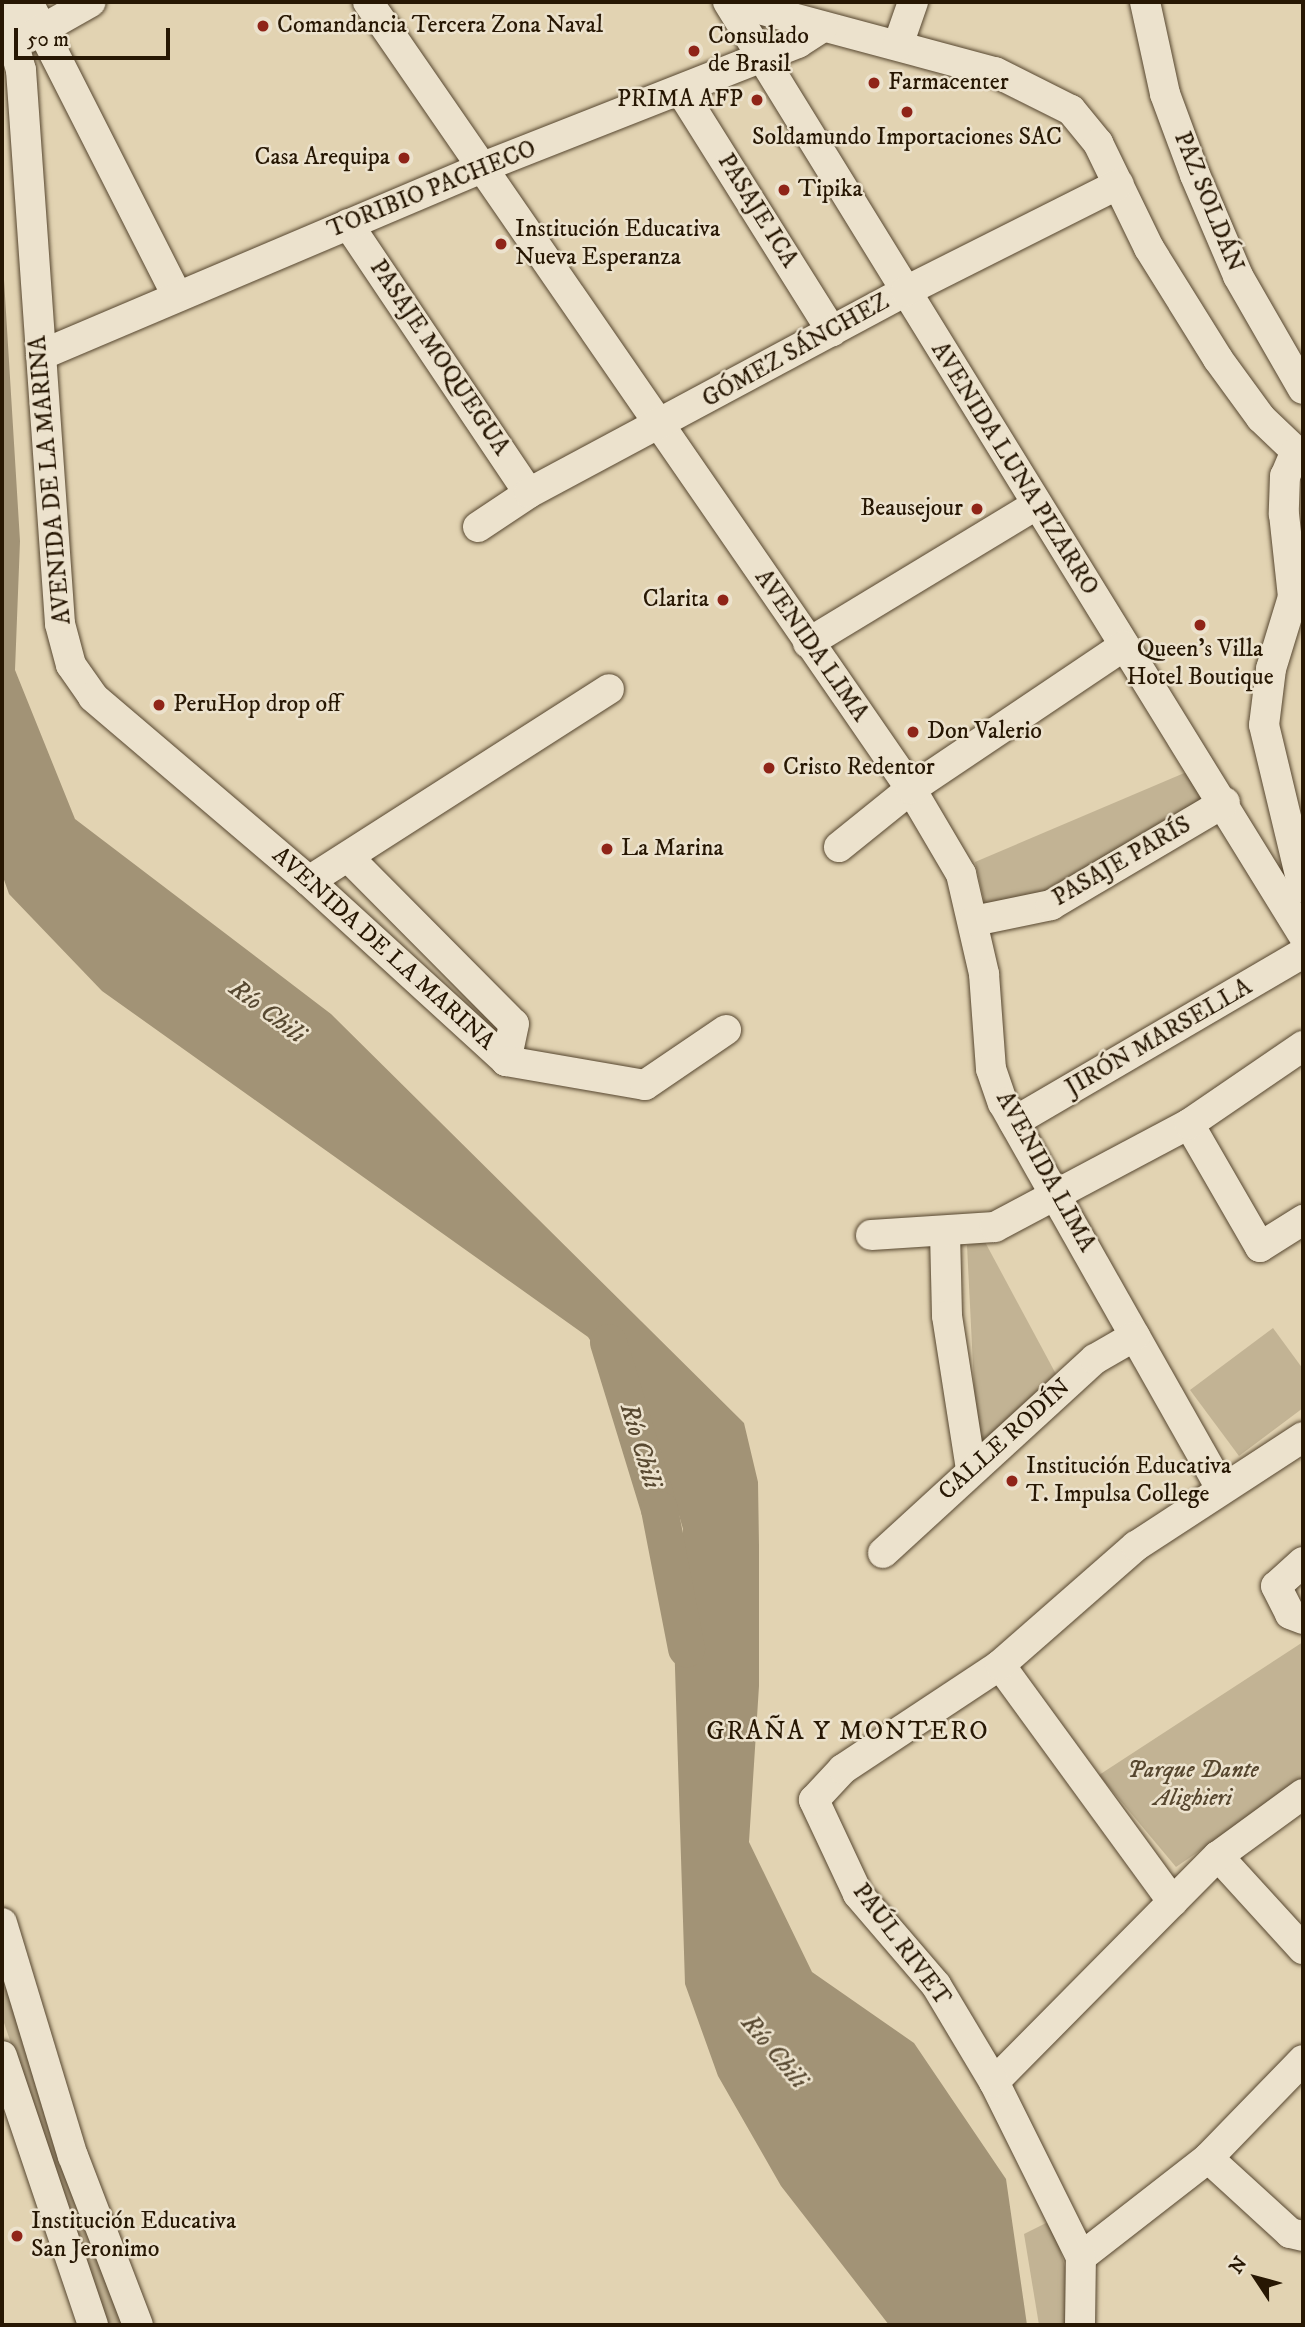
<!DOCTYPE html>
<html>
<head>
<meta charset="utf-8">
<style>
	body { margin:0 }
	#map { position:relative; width:1305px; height:2327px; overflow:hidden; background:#e2d3b2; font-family:"IM FELL DW Pica",serif }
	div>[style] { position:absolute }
	.green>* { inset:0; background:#c2b394 }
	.water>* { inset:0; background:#a29376 }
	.river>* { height:37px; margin:-18.5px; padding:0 18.5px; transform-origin:18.5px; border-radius:18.5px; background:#a29376 }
	.roads { filter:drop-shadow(0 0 2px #56462f) drop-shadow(0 0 2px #56462f) }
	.minor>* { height:30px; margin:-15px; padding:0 15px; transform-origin:15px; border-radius:15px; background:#ece2cd }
	.dots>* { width:19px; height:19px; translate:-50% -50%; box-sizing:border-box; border:4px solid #ece2cd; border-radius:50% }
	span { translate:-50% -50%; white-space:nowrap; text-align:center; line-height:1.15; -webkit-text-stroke:5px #ece2cd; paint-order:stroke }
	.poi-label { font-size:24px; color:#271703 }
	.left { translate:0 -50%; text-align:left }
	.right { translate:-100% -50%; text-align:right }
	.street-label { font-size:24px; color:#271703 }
	.park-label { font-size:24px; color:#56462e; font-style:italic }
	.water-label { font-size:26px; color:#584931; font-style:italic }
	.neighbourhood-label { font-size:26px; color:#271703; letter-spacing:2px }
	.frame { position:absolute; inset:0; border:4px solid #271703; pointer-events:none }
	.north { position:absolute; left:1221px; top:2243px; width:70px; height:70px; -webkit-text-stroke:5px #ece2cd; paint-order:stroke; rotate:306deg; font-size:19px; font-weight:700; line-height:28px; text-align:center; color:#271703 }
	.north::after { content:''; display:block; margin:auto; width:24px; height:32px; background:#271703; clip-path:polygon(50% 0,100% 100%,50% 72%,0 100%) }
	.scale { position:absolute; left:14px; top:28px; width:156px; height:32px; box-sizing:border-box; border:4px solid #271703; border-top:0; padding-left:9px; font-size:21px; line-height:24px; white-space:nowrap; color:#271703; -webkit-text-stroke:5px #ece2cd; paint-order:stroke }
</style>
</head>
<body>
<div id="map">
	<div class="green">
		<div style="clip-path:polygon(1189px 771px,1211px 803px,1043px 895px,993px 906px,984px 901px,975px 862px)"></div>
		<div style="clip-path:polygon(985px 1242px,1057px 1376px,977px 1446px,967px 1245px)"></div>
		<div style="clip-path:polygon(1273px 1328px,1303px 1369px,1303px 1408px,1239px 1456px,1190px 1390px)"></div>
		<div style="clip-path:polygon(1303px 1642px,1303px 1780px,1176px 1867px,1099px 1775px)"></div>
		<div style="clip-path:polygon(2px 1961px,122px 2325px,107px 2325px,2px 2017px)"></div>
		<div style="clip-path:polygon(1052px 2220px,1071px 2289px,1067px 2325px,1039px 2325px,1024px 2234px)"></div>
	</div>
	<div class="water">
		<div style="clip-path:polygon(2px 247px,20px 541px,15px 670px,75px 819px,331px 1014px,744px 1423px,758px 1482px,759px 1546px,759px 1686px,749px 1842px,812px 1972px,914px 2043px,1006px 2179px,1027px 2325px,889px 2325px,781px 2186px,718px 2076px,685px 1984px,674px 1637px,683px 1529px,658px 1443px,588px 1337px,102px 991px,9px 894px,2px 874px)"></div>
	</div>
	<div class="river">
		<div style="left:608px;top:1342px;width:175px;rotate:73deg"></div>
		<div style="left:659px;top:1509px;width:142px;rotate:79deg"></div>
	</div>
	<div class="roads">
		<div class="minor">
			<div style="left:28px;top:2px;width:330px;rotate:63.1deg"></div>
			<div style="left:368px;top:2px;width:956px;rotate:55.4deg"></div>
			<div style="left:911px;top:789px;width:99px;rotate:59.5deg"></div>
			<div style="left:961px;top:874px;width:103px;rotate:77deg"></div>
			<div style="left:984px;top:974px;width:95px;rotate:85.8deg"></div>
			<div style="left:991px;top:1069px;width:36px;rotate:71deg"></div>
			<div style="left:1003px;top:1103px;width:442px;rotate:60.5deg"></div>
			<div style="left:728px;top:2px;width:1096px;rotate:58.35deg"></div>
			<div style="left:733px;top:2px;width:271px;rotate:15deg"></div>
			<div style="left:995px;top:72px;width:85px;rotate:26.6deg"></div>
			<div style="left:1071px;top:110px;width:43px;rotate:50.7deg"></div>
			<div style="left:1098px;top:143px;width:117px;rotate:64.1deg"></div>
			<div style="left:1149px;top:248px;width:131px;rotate:58.1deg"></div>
			<div style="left:1218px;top:359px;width:73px;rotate:53.9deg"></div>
			<div style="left:1261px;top:418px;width:58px;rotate:43.6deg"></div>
			<div style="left:1145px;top:2px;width:94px;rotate:77.7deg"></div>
			<div style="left:1165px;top:94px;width:86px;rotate:69.7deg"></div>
			<div style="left:1195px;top:175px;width:110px;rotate:66.9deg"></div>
			<div style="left:1238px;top:276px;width:130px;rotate:60.1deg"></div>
			<div style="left:2px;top:3px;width:70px;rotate:74.2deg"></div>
			<div style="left:21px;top:70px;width:555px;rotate:85.97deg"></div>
			<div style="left:60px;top:624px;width:42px;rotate:75deg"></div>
			<div style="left:71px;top:665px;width:39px;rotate:55deg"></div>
			<div style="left:93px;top:697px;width:284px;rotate:40.4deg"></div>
			<div style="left:309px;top:881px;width:267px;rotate:42.4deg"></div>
			<div style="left:27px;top:38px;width:73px;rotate:-29.4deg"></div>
			<div style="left:898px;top:45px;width:46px;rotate:-70.8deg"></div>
			<div style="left:681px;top:91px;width:284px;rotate:57.9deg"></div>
			<div style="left:348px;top:224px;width:324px;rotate:56.1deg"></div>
			<div style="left:41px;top:355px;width:480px;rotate:-23deg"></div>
			<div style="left:483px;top:167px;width:339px;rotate:-21.5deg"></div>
			<div style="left:798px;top:43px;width:30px;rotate:-33deg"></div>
			<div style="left:1295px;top:453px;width:25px;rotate:113deg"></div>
			<div style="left:1285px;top:476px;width:38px;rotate:92deg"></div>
			<div style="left:1284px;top:514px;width:83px;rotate:83.8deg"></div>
			<div style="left:1293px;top:597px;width:75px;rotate:107deg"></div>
			<div style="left:1271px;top:669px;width:56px;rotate:97.1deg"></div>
			<div style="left:1264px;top:725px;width:167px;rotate:76.5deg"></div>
			<div style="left:478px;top:527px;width:61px;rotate:-33.7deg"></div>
			<div style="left:529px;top:493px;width:428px;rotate:-28.2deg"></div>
			<div style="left:906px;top:291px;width:238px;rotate:-26.7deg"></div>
			<div style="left:808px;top:643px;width:264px;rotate:-31.2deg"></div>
			<div style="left:839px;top:847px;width:92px;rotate:-38.9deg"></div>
			<div style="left:911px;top:789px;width:257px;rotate:-33.9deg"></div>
			<div style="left:348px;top:857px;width:235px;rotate:45.2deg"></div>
			<div style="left:514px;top:1024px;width:38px;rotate:102deg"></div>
			<div style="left:309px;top:881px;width:356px;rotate:-32.6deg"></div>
			<div style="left:974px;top:921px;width:79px;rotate:-11.7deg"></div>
			<div style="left:1051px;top:905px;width:202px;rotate:-30.6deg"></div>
			<div style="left:506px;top:1061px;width:141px;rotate:9.8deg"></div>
			<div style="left:645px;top:1085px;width:98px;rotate:-34.2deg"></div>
			<div style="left:1014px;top:1122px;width:335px;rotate:-30.3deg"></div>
			<div style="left:1189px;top:1124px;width:142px;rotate:60deg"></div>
			<div style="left:1260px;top:1247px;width:51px;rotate:-32.1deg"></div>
			<div style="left:945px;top:1233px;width:83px;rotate:88.6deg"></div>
			<div style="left:947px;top:1316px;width:156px;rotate:81.1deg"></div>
			<div style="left:871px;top:1235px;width:124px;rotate:-3.7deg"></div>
			<div style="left:995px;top:1227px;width:220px;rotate:-28deg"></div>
			<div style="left:1189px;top:1124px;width:138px;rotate:-34.4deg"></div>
			<div style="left:883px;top:1553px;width:287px;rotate:-42.5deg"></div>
			<div style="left:1095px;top:1359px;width:46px;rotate:-29.9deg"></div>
			<div style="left:1303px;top:1562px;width:36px;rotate:138deg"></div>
			<div style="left:1276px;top:1586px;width:31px;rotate:63deg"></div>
			<div style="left:1290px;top:1614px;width:14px;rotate:21deg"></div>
			<div style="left:1000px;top:1665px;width:293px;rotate:53.9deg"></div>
			<div style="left:1218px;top:1856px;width:126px;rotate:47.6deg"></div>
			<div style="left:2px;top:1923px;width:244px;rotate:73.1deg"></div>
			<div style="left:73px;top:2156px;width:181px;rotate:69deg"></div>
			<div style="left:2px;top:2056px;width:284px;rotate:71.3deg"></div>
			<div style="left:994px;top:2082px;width:318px;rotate:-45.3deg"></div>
			<div style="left:1218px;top:1856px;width:105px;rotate:-36.1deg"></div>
			<div style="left:1208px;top:2158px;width:111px;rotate:42.4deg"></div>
			<div style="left:1290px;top:2233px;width:13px;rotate:13deg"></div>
			<div style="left:1081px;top:2257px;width:161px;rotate:-37.9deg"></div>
			<div style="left:1208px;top:2158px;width:136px;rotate:-45.9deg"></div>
			<div style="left:1080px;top:2325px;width:68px;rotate:-89.2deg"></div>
			<div style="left:1081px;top:2257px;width:195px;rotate:-116.4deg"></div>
			<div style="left:994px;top:2082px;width:113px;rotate:-120.9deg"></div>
			<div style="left:936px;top:1985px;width:120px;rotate:-130.6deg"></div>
			<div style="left:858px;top:1894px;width:104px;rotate:-115.1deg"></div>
			<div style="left:814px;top:1800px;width:42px;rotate:-46.9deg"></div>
			<div style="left:843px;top:1769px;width:188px;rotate:-33.5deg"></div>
			<div style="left:1000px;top:1665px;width:181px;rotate:-41.2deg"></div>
			<div style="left:1136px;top:1546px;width:199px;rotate:-33.1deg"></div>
		</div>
	</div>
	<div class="dots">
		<div style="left:263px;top:26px;background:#8f2418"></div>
		<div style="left:694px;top:51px;background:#8f2418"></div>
		<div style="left:874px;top:83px;background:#8f2418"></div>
		<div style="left:757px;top:100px;background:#8f2418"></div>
		<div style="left:907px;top:112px;background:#8f2418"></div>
		<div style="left:404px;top:158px;background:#8f2418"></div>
		<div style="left:784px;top:190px;background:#8f2418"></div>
		<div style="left:501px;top:244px;background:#8f2418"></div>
		<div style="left:977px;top:509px;background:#8f2418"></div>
		<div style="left:723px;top:600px;background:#8f2418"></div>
		<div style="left:1200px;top:625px;background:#8f2418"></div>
		<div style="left:159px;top:705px;background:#8f2418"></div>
		<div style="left:913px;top:732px;background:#8f2418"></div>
		<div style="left:769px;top:768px;background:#8f2418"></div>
		<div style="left:607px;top:849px;background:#8f2418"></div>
		<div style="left:1012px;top:1481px;background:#8f2418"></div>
		<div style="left:17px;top:2236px;background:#8f2418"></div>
	</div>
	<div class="poi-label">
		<span class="left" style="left:277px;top:26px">Comandancia Tercera Zona Naval</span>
		<span class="left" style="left:708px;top:51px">Consulado<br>de Brasil</span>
		<span class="left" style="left:888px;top:83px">Farmacenter</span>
		<span class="right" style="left:743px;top:100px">PRIMA AFP</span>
		<span style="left:907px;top:138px">Soldamundo Importaciones SAC</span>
		<span class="right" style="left:390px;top:158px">Casa Arequipa</span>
		<span class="left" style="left:798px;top:190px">Tipika</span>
		<span class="left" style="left:515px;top:244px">Institución Educativa<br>Nueva Esperanza</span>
		<span class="right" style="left:963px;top:509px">Beausejour</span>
		<span class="right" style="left:709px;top:600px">Clarita</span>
		<span style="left:1200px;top:664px">Queen's Villa<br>Hotel Boutique</span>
		<span class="left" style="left:173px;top:705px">PeruHop drop off</span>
		<span class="left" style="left:927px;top:732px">Don Valerio</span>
		<span class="left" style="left:783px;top:768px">Cristo Redentor</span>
		<span class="left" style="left:621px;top:849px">La Marina</span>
		<span class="left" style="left:1026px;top:1481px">Institución Educativa<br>T. Impulsa College</span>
		<span class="left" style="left:31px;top:2236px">Institución Educativa<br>San Jeronimo</span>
	</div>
	<div class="street-label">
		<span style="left:432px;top:190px;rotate:-22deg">TORIBIO PACHECO</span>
		<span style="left:1208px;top:202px;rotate:68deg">PAZ SOLDÁN</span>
		<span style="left:757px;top:211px;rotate:58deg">PASAJE ICA</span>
		<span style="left:796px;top:351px;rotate:-29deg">GÓMEZ SÁNCHEZ</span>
		<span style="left:439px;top:358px;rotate:56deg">PASAJE MOQUEGUA</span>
		<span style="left:1014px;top:469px;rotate:58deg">AVENIDA LUNA PIZARRO</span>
		<span style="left:51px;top:480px;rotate:-95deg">AVENIDA DE LA MARINA</span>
		<span style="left:811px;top:646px;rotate:55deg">AVENIDA LIMA</span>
		<span style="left:1122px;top:862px;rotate:-30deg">PASAJE PARÍS</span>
		<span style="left:383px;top:949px;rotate:42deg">AVENIDA DE LA MARINA</span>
		<span style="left:1159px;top:1038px;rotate:-30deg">JIRÓN MARSELLA</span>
		<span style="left:1045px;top:1172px;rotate:61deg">AVENIDA LIMA</span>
		<span style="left:1005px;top:1440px;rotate:-42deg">CALLE RODÍN</span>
		<span style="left:901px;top:1945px;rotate:53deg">PAÚL RIVET</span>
	</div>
	<div class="park-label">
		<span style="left:1193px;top:1785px">Parque Dante<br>Alighieri</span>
	</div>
	<div class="water-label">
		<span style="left:267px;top:1012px;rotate:37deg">Río Chili</span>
		<span style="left:640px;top:1446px;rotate:73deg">Río Chili</span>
		<span style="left:774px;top:2052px;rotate:50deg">Río Chili</span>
	</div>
	<div class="neighbourhood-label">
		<span style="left:848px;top:1732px">GRAÑA Y MONTERO</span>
	</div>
	<div class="frame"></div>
	<div class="north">N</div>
	<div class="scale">50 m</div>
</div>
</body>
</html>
